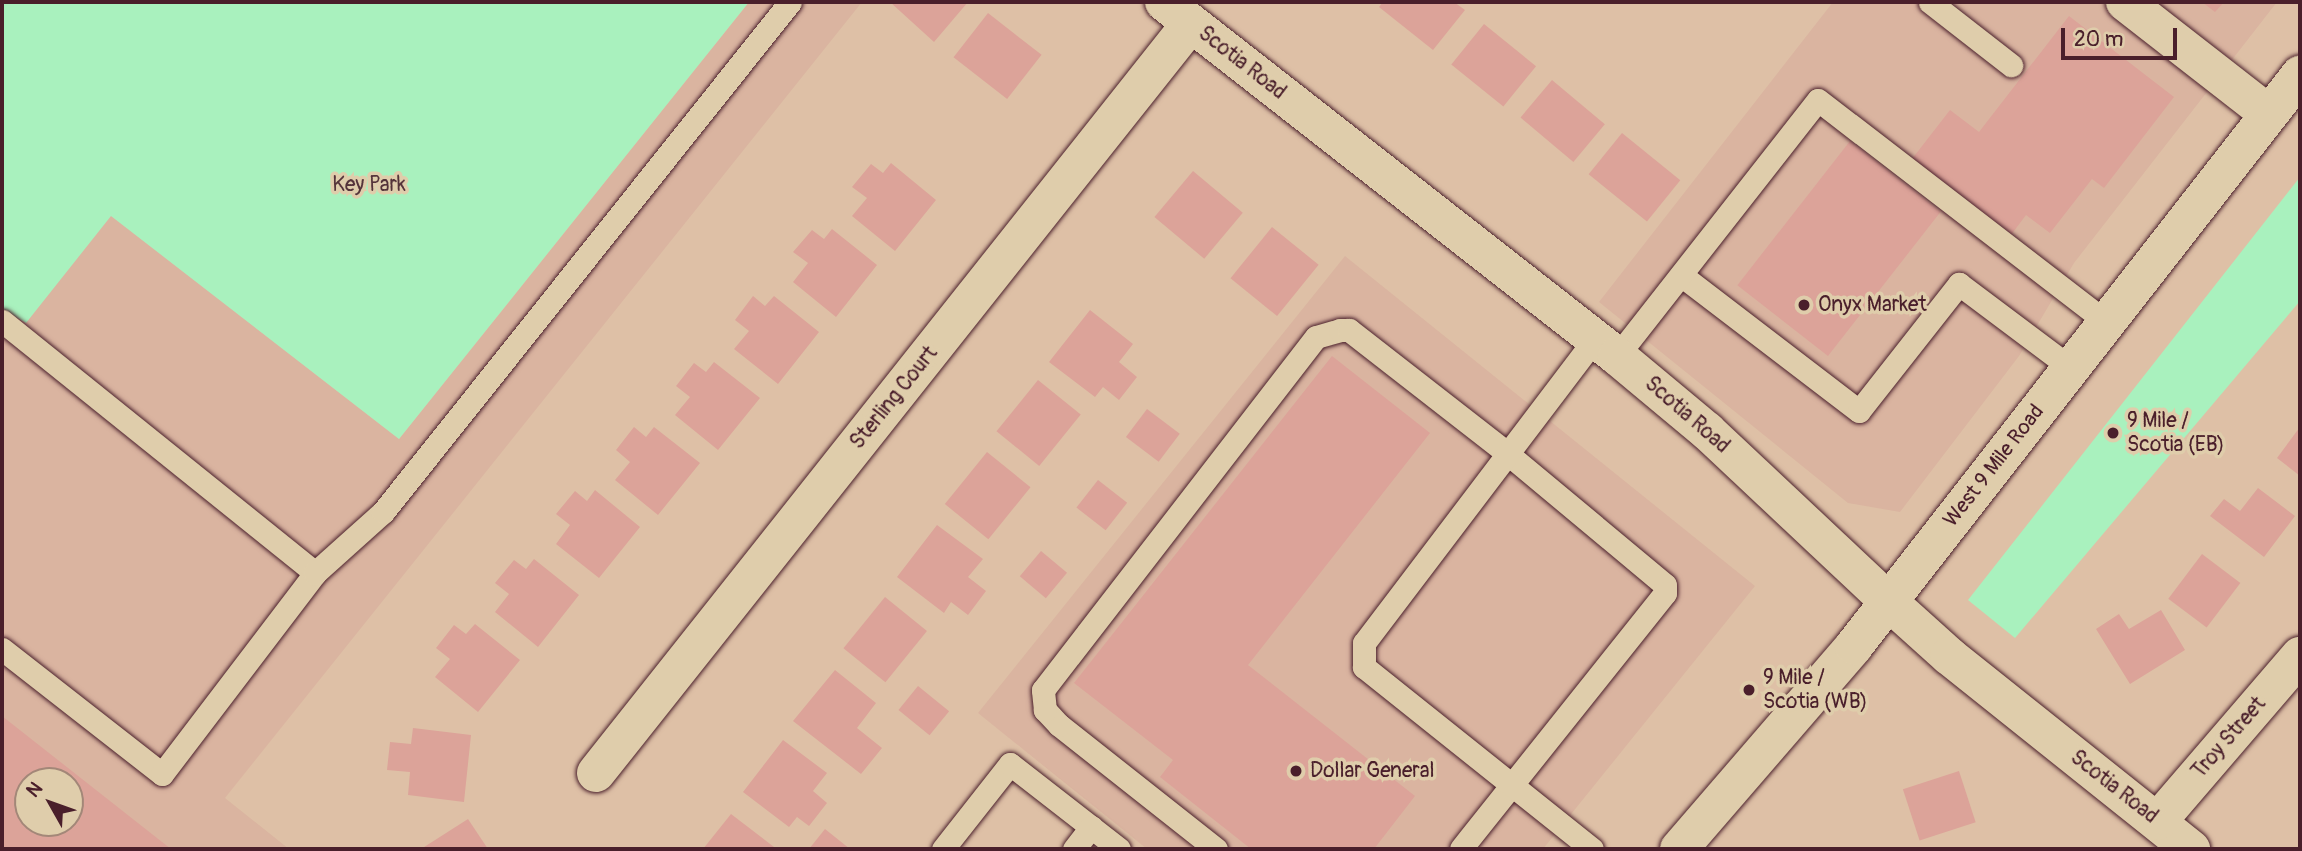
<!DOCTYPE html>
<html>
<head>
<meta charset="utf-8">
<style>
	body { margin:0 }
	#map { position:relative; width:2302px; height:851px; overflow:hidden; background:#dec0a6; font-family:Pangolin,sans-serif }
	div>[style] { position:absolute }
	.built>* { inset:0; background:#dab4a0 }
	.green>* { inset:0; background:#a9f1be }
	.building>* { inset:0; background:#dca399; transform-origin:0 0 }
	.roads { filter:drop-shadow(0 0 2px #4a1f2b) drop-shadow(0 0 2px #4a1f2b) }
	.service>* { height:23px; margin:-11.5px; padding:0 11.5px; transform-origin:11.5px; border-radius:11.5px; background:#dfcdab }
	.minor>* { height:38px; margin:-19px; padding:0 19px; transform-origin:19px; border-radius:19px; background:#dfcdab }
	.tertiary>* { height:38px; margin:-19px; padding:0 19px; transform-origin:19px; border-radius:19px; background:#dfcdab }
	.secondary>* { height:38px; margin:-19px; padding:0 19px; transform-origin:19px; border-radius:19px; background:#dfcdab }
	.dots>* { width:19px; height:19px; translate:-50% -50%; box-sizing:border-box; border:4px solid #dfcdab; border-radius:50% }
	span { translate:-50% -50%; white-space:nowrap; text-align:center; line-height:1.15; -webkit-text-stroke:7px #dfcdab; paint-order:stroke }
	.street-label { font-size:21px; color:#4a1f2b }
	.park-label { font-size:21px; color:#54343a }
	.poi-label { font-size:21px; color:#4a1f2b }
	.left { translate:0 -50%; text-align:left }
	.frame { position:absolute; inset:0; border:4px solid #4a1f2b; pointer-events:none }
	.north { position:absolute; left:14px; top:767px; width:70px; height:70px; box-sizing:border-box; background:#dfcdab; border:2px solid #a38778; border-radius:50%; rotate:310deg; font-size:19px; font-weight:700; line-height:28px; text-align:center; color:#4a1f2b }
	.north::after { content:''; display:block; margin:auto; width:24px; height:32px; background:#4a1f2b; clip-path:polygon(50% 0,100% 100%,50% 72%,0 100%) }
	.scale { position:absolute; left:2061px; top:28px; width:116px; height:32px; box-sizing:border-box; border:4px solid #4a1f2b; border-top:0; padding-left:9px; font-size:21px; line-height:24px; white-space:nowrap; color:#4a1f2b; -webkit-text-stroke:5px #dfcdab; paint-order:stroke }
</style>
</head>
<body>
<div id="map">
	<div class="built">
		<div style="clip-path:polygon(evenodd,749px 2px,862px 2px,225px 798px,289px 849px,2px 849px,2px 131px,399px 439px,749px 2px,28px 781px,70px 781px,70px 823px,28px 823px,28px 781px)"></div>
		<div style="clip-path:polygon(1833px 2px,2277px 2px,2074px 263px,2019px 356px,1900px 512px,1848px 503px,1599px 302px)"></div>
		<div style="clip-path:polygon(1345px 256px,1755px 586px,1543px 849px,1147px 849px,978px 713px)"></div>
	</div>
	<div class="green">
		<div style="clip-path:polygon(2px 2px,749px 2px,399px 439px,111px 216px,26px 323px,2px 309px)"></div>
		<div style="clip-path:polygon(2300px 177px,2300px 301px,2015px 638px,1968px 600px)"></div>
	</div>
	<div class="building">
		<div style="clip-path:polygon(890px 2px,968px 2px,934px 42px)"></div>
		<div style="clip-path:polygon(1383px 2px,1454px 2px,1465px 10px,1433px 50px,1379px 7px)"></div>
		<div style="clip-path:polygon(2202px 2px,2224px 2px,2215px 12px)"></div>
		<div style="left:988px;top:13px;width:68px;height:56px;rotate:38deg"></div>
		<div style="clip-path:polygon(2069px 16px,2174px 97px,2104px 188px,2092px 179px,2050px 233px,2026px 215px,2011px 235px,1912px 159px,1950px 110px,1979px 132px)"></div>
		<div style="left:1484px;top:24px;width:67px;height:52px;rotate:39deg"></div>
		<div style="left:1552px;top:80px;width:69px;height:49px;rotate:40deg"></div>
		<div style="left:1622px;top:133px;width:75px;height:53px;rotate:39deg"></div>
		<div style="left:1850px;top:141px;width:115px;height:183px;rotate:38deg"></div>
		<div style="clip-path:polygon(891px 163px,936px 200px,895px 251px,852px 216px,867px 198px,852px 187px,871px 164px,883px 173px)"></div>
		<div style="left:1193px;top:171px;width:65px;height:60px;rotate:40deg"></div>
		<div style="left:1272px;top:227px;width:60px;height:66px;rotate:39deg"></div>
		<div style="clip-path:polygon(832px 229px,877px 265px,836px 317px,793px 282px,808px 263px,793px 252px,812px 230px,824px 239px)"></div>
		<div style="clip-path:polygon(753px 296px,765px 306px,774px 296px,819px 332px,778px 384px,734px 349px,749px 331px,735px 320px)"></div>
		<div style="clip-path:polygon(1090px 310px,1133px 344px,1119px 362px,1137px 377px,1119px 400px,1103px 387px,1095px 397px,1049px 362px)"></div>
		<div style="clip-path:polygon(1332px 356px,1430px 433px,1248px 665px,1415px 796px,1374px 849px,1251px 849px,1160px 777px,1173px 760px,1074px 683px)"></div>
		<div style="clip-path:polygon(714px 362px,760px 398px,718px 450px,675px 415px,690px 397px,676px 386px,694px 363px,706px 372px)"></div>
		<div style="left:1038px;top:380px;width:55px;height:66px;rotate:39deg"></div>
		<div style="left:1147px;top:409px;width:41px;height:35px;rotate:37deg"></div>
		<div style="clip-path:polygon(634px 427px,646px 437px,654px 427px,700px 463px,658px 515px,615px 480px,630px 462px,616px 450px)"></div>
		<div style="clip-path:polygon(2300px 427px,2300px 476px,2277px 458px)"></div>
		<div style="left:987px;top:452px;width:56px;height:67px;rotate:39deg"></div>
		<div style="left:1098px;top:480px;width:37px;height:35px;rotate:38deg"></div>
		<div style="clip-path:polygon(2258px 488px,2295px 516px,2264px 557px,2210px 516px,2224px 499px,2240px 511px)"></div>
		<div style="clip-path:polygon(595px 490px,640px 527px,599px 578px,556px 544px,570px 525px,556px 514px,575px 491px,587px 501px)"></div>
		<div style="clip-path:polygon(937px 525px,983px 559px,968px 577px,986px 591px,968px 615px,951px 602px,944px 613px,897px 577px)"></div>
		<div style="left:1041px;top:551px;width:34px;height:33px;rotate:40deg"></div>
		<div style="left:2202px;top:554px;width:48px;height:56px;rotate:37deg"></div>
		<div style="clip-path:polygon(534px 559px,579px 595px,538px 647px,495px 612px,509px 594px,495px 583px,514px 560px,526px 569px)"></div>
		<div style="left:885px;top:597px;width:54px;height:66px;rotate:39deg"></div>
		<div style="clip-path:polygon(2161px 610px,2185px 650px,2130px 684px,2096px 629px,2119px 614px,2129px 629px)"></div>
		<div style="clip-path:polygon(475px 624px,520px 660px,478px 712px,435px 677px,450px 659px,436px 648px,454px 625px,466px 634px)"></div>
		<div style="clip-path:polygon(835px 670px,876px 703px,857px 728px,882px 748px,861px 774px,793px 721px)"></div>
		<div style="left:918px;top:686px;width:40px;height:31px;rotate:39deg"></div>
		<div style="clip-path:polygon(evenodd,2px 716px,157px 838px,171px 849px,2px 849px,2px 716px,28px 781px,70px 781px,70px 823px,28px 823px,28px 781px)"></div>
		<div style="clip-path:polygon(413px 728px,471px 735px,464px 802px,408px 795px,410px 772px,387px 770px,390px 742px,411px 744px)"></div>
		<div style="clip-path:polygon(783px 740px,827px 773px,813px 791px,827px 803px,809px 826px,797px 817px,789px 827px,743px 792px)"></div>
		<div style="left:1959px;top:771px;width:54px;height:59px;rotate:72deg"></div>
		<div style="clip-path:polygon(731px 814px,774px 847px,773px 849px,703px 849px)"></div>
		<div style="clip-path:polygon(468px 819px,488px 849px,421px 849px)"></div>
		<div style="clip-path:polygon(825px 829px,850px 849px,809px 849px)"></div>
	</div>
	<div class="roads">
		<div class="service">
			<div style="left:1930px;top:2px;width:103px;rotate:37.9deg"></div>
			<div style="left:1681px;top:275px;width:224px;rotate:37.4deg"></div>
			<div style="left:1859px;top:411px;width:162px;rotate:-51.8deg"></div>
			<div style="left:1959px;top:284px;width:140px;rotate:36.9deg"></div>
			<div style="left:2px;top:321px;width:402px;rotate:38.8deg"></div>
			<div style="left:1617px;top:356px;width:325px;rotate:-51.9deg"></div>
			<div style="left:1818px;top:100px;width:364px;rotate:37.6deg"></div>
			<div style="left:2px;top:649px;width:203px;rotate:38deg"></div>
			<div style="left:162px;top:774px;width:253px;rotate:-52.7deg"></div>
			<div style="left:315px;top:573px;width:91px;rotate:-41.9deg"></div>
			<div style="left:383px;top:512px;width:652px;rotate:-51.41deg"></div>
			<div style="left:943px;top:849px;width:108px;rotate:-51.8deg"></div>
			<div style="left:1010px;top:764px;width:138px;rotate:37.9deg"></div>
			<div style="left:1074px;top:849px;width:28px;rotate:-52deg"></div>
			<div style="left:1216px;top:849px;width:200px;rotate:-141.7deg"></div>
			<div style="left:1059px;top:725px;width:21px;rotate:-133deg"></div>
			<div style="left:1045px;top:710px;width:20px;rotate:-96deg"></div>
			<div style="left:1043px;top:690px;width:446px;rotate:-52.3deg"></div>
			<div style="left:1316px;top:337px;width:25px;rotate:-16deg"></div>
			<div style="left:1340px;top:330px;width:9px"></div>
			<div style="left:1349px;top:330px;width:202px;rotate:37.9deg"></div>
			<div style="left:1508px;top:454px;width:204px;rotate:39.8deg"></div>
			<div style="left:1665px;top:585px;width:8px;rotate:90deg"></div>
			<div style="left:1665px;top:593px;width:327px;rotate:128.6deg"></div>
			<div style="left:1592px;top:849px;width:292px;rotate:-141.4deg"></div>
			<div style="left:1364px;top:667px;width:24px;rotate:-90deg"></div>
			<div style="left:1364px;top:643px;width:382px;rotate:-52.8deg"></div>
		</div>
		<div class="minor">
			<div style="left:2125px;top:2px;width:182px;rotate:37.9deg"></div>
			<div style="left:1888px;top:601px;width:82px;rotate:42deg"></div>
			<div style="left:1949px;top:656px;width:310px;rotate:38.6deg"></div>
			<div style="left:596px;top:773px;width:957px;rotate:-51.57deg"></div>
			<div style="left:2158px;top:821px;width:218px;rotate:-49.3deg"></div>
		</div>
		<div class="tertiary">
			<div style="left:1164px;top:2px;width:575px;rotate:38.01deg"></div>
			<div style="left:1617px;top:356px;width:117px;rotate:39.8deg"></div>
			<div style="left:1707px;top:431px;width:248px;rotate:43.2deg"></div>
		</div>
		<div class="secondary">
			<div style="left:1679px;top:849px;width:268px;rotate:-49.2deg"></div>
			<div style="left:1854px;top:646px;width:725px;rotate:-52.01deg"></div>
		</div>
	</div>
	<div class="dots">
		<div style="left:1804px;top:305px;background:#4a1f2b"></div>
		<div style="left:2113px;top:433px;background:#4a1f2b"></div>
		<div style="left:1749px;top:690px;background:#4a1f2b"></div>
		<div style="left:1296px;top:771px;background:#4a1f2b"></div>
	</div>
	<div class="street-label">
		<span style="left:1242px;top:63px;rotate:38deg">Scotia Road</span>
		<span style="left:894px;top:398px;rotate:-51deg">Sterling Court</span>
		<span style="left:1687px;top:415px;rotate:41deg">Scotia Road</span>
		<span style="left:1994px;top:466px;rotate:-52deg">West 9 Mile Road</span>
		<span style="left:2229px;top:738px;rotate:-49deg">Troy Street</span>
		<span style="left:2114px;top:787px;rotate:38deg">Scotia Road</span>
	</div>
	<div class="park-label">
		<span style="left:369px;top:185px">Key Park</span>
	</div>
	<div class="poi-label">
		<span class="left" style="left:1818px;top:305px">Onyx Market</span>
		<span class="left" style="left:2127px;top:433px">9 Mile /<br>Scotia (EB)</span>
		<span class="left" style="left:1763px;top:690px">9 Mile /<br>Scotia (WB)</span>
		<span class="left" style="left:1310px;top:771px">Dollar General</span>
	</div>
	<div class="frame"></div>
	<div class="north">N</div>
	<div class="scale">20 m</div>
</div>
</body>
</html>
